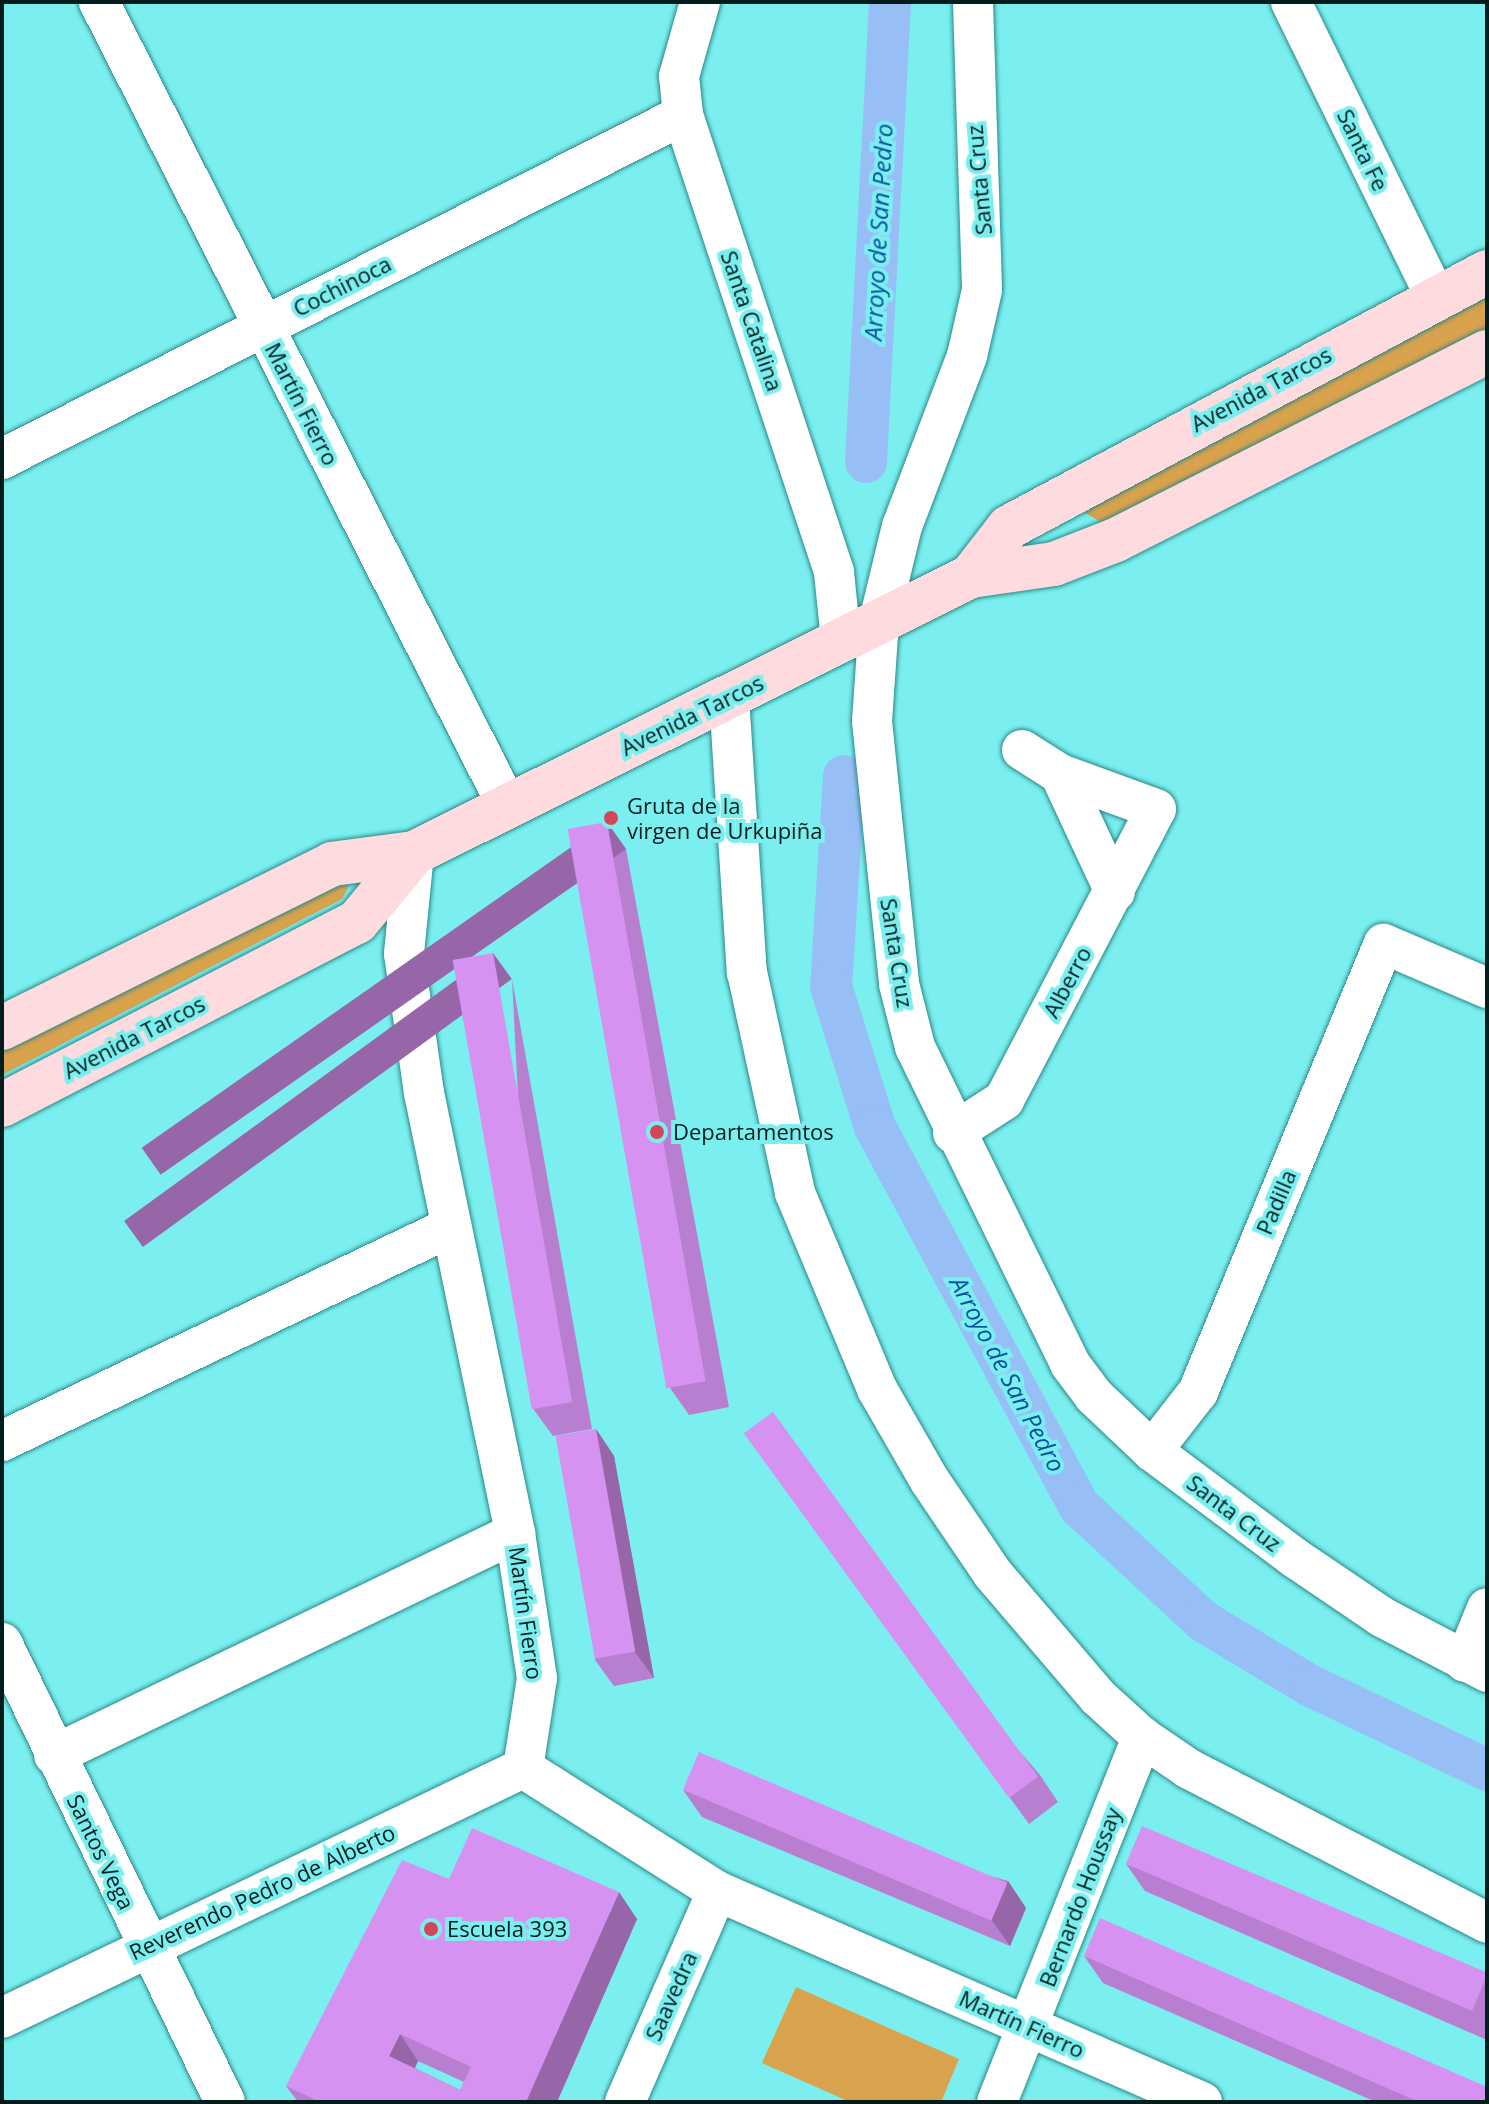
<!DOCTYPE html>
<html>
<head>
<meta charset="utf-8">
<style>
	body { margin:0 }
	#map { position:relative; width:1489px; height:2104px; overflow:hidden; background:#7befef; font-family:"Open Sans",sans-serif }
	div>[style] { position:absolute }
	.green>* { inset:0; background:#d9a24d }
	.canal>* { height:42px; margin:-21px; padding:0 21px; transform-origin:21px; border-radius:21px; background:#97bff6 }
	.roads { filter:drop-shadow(0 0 2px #2b8889) drop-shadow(0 0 2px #2b8889) }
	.street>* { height:40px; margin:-20px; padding:0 20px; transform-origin:20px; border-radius:20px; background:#fff }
	.secondary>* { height:44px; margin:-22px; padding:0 22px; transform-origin:22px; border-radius:22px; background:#fedbde }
	.wall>* { inset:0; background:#b87ecf }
	.shaded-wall>* { inset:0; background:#9666a9; transform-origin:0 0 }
	.building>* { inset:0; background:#d692f1; transform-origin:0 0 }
	.dots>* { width:22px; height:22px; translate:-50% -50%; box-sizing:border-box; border:4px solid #7befef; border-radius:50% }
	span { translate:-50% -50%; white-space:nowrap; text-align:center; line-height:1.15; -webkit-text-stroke:8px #7befef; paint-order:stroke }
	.street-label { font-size:22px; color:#031c1c }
	.poi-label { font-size:22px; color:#031c1c }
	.left { translate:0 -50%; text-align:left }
	.water-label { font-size:24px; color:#064f9e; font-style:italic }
	.frame { position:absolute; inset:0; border:4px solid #031c1c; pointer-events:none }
</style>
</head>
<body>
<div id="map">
	<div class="green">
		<div style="clip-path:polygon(1487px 293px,1487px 336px,1110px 527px,1085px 513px,1093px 491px)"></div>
		<div style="clip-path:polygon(338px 881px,349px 886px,342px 899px,2px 1075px,2px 1051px)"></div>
		<div style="clip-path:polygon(796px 1987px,959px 2059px,941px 2102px,850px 2102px,762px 2063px)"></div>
	</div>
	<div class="canal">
		<div style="left:866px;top:462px;width:461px;rotate:-87deg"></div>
		<div style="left:844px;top:776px;width:210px;rotate:93.5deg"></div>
		<div style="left:831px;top:986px;width:148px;rotate:72.7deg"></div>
		<div style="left:875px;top:1127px;width:432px;rotate:61.7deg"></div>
		<div style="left:1080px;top:1507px;width:168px;rotate:42.8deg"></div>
		<div style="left:1203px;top:1621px;width:124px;rotate:31.1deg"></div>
		<div style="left:1309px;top:1685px;width:197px;rotate:25.5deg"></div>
	</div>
	<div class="roads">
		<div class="street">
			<div style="left:99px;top:2px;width:901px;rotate:63.07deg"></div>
			<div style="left:700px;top:2px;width:77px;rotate:105.8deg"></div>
			<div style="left:679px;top:76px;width:39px;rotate:84deg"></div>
			<div style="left:683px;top:115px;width:481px;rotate:71.7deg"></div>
			<div style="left:834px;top:572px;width:69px;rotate:84.2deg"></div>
			<div style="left:973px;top:2px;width:288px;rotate:88.2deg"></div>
			<div style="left:982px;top:290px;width:68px;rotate:102.8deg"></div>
			<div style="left:967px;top:356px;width:182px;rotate:110.9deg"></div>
			<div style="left:902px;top:526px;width:98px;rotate:103.6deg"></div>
			<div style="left:879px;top:621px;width:100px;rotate:94deg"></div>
			<div style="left:872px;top:721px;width:264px;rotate:84.1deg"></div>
			<div style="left:899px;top:984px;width:65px;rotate:75.7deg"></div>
			<div style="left:915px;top:1047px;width:353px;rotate:63.9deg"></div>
			<div style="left:1070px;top:1364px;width:40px;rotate:53deg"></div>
			<div style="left:1094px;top:1396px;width:80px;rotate:43.5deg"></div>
			<div style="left:1152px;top:1451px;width:179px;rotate:36.8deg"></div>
			<div style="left:1295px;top:1558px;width:105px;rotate:34.1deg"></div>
			<div style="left:1382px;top:1617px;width:119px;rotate:27.6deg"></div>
			<div style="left:1291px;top:2px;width:330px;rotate:63.9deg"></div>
			<div style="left:2px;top:459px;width:763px;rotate:-26.8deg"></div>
			<div style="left:729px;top:697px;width:276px;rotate:86.3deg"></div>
			<div style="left:747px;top:972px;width:226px;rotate:77.7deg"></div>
			<div style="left:795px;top:1193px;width:212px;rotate:67.3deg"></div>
			<div style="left:877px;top:1389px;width:106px;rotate:60.1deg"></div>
			<div style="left:930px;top:1481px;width:112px;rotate:55.9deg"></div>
			<div style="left:993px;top:1574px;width:162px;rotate:49.5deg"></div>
			<div style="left:1098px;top:1697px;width:59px;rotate:42.3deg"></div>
			<div style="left:1142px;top:1737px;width:57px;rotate:34.2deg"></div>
			<div style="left:1189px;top:1769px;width:335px;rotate:27.3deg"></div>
			<div style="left:1060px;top:774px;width:130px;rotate:65deg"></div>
			<div style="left:414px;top:853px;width:101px;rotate:95.7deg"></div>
			<div style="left:404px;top:954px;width:140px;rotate:81.8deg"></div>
			<div style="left:424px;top:1093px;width:449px;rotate:78.3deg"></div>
			<div style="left:515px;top:1533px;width:147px;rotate:81.4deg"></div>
			<div style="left:537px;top:1678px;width:91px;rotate:98.8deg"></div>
			<div style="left:523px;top:1768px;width:230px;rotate:32.4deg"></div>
			<div style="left:717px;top:1891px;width:529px;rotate:23.51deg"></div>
			<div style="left:953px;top:1133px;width:61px;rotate:-32.9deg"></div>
			<div style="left:1004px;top:1100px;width:328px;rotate:-62.4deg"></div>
			<div style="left:1156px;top:809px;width:102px;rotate:-160deg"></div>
			<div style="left:1060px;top:774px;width:45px;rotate:-147.7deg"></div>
			<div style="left:2px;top:1441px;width:495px;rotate:-25.5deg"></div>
			<div style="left:1152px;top:1451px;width:75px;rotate:-52.1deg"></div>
			<div style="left:1198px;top:1392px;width:485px;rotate:-67.5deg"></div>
			<div style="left:1384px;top:944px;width:112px;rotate:23.1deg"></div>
			<div style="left:2px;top:1643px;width:510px;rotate:64.09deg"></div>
			<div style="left:1465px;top:1662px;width:58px;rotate:-67.8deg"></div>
			<div style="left:54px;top:1755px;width:512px;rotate:-25.71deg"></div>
			<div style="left:2px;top:2018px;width:578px;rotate:-25.63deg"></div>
			<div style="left:625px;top:2102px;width:230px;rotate:-66.4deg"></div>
			<div style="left:997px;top:2102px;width:393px;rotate:-68.3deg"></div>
		</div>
		<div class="secondary">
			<div style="left:971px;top:576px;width:62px;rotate:-52.2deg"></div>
			<div style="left:1009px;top:527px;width:542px;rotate:-28.08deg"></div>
			<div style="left:2px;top:1028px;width:369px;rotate:-26.4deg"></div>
			<div style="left:332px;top:864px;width:83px;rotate:-7.6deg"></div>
			<div style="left:414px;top:853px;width:622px;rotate:-26.44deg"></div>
			<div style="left:971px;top:576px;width:84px;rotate:-8.2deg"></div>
			<div style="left:1054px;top:564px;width:66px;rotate:-21.2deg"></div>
			<div style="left:1116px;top:540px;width:416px;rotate:-26.9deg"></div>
			<div style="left:2px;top:1105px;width:399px;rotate:-27.3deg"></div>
			<div style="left:357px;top:922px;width:89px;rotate:-50.4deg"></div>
		</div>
	</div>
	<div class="wall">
		<div style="clip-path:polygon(607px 822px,626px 849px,729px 1407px,689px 1415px,670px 1388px)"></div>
		<div style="clip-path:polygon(512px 979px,592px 1429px,553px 1436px,534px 1410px)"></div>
		<div style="clip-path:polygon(596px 1429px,614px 1456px,654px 1678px,614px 1686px,595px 1660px)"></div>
		<div style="clip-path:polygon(745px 1434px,1040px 1775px,1058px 1802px,1029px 1824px)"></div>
		<div style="clip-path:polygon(683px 1790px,1008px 1881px,1026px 1908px,1010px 1946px,702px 1817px)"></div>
		<div style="clip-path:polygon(1126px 1864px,1487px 1976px,1487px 2040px,1145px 1891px)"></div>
		<div style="clip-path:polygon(evenodd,449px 1879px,637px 1919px,557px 2102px,298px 2102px,286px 2086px,449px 1879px,418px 2061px,464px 2082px,460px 2090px,415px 2068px,418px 2061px)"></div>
		<div style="clip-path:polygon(1084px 1956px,1487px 2102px,1376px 2102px,1103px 1983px)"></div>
	</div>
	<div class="shaded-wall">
		<div style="left:607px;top:822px;width:33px;height:568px;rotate:55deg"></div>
		<div style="left:493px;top:953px;width:32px;height:456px;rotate:54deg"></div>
		<div style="clip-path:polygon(596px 1429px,614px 1456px,654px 1678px,635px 1652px)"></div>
		<div style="clip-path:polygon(1008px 1881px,1026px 1908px,1010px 1946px,991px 1919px)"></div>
		<div style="clip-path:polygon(619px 1892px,637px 1919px,557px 2102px,526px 2102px)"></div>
		<div style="clip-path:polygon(400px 2034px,418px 2061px,408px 2082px,389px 2056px)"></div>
	</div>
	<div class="building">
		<div style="left:607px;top:822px;width:568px;height:40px;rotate:80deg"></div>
		<div style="left:493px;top:953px;width:456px;height:41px;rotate:80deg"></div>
		<div style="left:773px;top:1412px;width:451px;height:36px;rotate:54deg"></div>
		<div style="left:596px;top:1429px;width:226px;height:41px;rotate:80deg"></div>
		<div style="left:699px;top:1752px;width:335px;height:41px;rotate:23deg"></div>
		<div style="left:1142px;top:1826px;width:376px;height:41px;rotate:23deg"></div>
		<div style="clip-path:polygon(evenodd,472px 1828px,619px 1892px,526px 2102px,320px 2102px,286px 2086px,402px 1860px,449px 1879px,472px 1828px,400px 2034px,471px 2067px,460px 2090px,389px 2056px,400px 2034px)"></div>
		<div style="clip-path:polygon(1100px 1918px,1487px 2087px,1487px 2102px,1419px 2102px,1084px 1956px)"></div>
	</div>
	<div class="dots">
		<div style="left:611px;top:818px;background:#d5455a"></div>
		<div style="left:657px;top:1132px;background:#d5455a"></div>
		<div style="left:431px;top:1929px;background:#d5455a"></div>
	</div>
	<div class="street-label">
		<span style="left:1363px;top:150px;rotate:64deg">Santa Fe</span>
		<span style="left:979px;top:180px;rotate:-95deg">Santa Cruz</span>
		<span style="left:342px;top:286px;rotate:-27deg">Cochinoca</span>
		<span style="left:752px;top:321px;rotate:71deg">Santa Catalina</span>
		<span style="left:1261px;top:389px;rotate:-28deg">Avenida Tarcos</span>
		<span style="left:302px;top:404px;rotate:63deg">Martín Fierro</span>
		<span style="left:692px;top:715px;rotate:-26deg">Avenida Tarcos</span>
		<span style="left:897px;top:953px;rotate:81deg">Santa Cruz</span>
		<span style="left:1067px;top:982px;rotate:-62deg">Alberro</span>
		<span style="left:134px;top:1037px;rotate:-27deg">Avenida Tarcos</span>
		<span style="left:1276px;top:1202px;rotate:-67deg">Padilla</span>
		<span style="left:1234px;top:1513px;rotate:37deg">Santa Cruz</span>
		<span style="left:526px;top:1613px;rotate:82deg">Martín Fierro</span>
		<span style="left:101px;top:1852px;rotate:64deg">Santos Vega</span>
		<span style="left:262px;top:1892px;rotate:-25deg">Reverendo Pedro de Alberto</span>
		<span style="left:1080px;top:1897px;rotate:-69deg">Bernardo Houssay</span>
		<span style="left:671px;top:1996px;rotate:-66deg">Saavedra</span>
		<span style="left:1022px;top:2024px;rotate:24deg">Martín Fierro</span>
	</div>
	<div class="poi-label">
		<span class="left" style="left:627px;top:818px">Gruta de la<br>virgen de Urkupiña</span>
		<span class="left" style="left:673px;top:1132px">Departamentos</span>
		<span class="left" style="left:447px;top:1929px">Escuela 393</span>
	</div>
	<div class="water-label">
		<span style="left:878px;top:232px;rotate:-87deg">Arroyo de San Pedro</span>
		<span style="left:1008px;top:1374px;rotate:62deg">Arroyo de San Pedro</span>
	</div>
	<div class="frame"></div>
</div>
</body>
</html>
